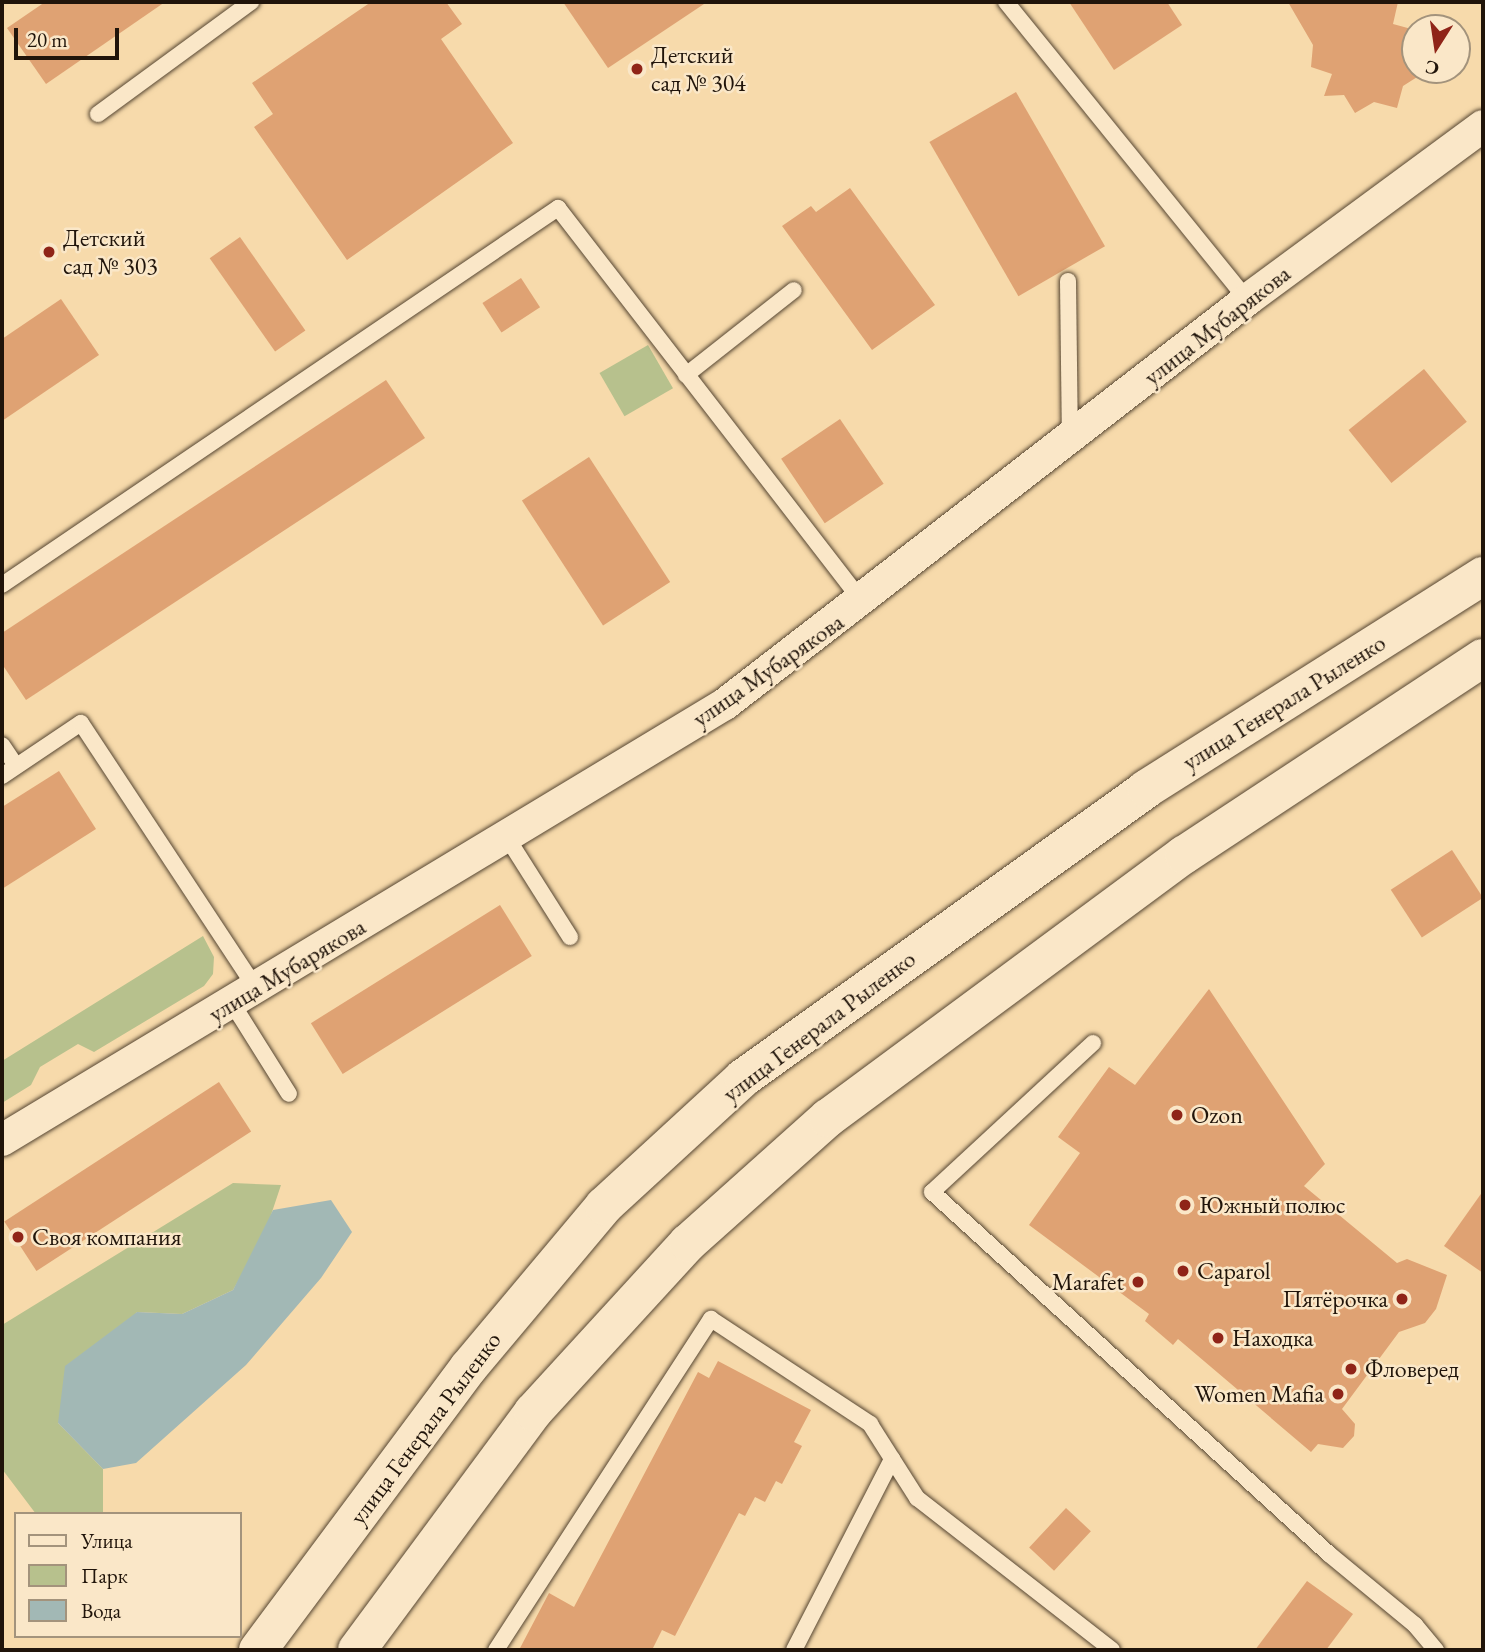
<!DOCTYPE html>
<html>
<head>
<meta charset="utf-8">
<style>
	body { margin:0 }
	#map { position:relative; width:1485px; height:1652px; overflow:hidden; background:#f7daab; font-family:"EB Garamond",serif }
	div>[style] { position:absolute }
	.green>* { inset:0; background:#b7c18d; transform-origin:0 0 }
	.water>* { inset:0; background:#a2b8b5 }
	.building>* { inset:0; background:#dfa273; transform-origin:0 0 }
	.roads { filter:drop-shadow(0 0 2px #564632) drop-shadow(0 0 2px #564632) }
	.lane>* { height:16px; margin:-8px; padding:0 8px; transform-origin:8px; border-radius:8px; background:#fae7c8 }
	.street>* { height:32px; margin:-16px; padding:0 16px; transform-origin:16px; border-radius:16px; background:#fae7c8 }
	.secondary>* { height:38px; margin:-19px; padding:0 19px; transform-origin:19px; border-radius:19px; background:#fae7c8 }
	.dots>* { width:19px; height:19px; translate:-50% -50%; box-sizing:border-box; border:4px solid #fae7c8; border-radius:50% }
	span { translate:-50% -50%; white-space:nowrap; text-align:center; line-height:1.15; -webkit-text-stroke:5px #fae7c8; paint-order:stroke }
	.poi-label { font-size:24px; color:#20140a }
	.left { translate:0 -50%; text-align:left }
	.right { translate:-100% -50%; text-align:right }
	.street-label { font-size:24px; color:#20140a }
	.frame { position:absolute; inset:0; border:4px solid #20140a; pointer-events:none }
	.legend { position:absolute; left:14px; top:1512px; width:228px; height:126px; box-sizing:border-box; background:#fae7c8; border:2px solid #a3937c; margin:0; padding:9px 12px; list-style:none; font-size:21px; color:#20140a }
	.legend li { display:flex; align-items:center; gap:14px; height:35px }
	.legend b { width:35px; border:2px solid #a3937c }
	.north { position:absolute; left:1401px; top:14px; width:70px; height:70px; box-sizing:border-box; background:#fae7c8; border:2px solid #a3937c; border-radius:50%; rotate:192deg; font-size:19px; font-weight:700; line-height:28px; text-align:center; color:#20140a }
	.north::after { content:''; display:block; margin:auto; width:24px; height:32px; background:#8f2418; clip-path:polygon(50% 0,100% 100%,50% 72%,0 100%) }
	.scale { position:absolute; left:14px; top:28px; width:105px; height:32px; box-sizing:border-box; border:4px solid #20140a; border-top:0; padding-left:9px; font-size:21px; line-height:24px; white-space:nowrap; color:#20140a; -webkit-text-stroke:5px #fae7c8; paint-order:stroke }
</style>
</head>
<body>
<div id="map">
	<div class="green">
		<div style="left:648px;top:345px;width:50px;height:56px;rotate:60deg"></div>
		<div style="clip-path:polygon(203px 936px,214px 957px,213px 974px,204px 986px,94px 1052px,78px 1044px,40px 1067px,31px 1085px,2px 1103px,2px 1061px)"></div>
		<div style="clip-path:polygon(233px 1183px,281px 1185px,264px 1236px,233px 1290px,182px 1314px,137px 1312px,58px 1423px,103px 1469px,103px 1514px,36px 1514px,2px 1469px,2px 1325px)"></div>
	</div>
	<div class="water">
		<div style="clip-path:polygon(331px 1200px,352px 1232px,321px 1278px,246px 1365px,136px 1463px,103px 1469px,58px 1423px,65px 1366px,137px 1312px,182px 1314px,233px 1290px,273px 1210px)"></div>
	</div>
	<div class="building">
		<div style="clip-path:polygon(45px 2px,165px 2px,46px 84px,7px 28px)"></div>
		<div style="clip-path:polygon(371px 2px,446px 2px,462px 24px,441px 39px,513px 143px,347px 260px,254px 127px,273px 114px,252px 83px)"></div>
		<div style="clip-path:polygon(563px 2px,707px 2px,608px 68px)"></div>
		<div style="clip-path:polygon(1069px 2px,1167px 2px,1182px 25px,1114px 70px)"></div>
		<div style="clip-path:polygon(1288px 2px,1398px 2px,1393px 24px,1415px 30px,1415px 70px,1425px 72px,1403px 86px,1397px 108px,1374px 102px,1355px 113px,1344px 95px,1324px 96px,1332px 74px,1311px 67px,1313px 45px)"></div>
		<div style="left:1016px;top:92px;width:178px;height:100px;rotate:60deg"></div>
		<div style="clip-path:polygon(850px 188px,935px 305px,872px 350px,782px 226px,811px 206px,816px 212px)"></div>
		<div style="left:240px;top:237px;width:114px;height:37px;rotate:55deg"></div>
		<div style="left:521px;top:278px;width:35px;height:46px;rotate:57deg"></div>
		<div style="clip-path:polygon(61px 299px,99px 355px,2px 421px,2px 339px)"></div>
		<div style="left:1424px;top:369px;width:68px;height:97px;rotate:51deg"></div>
		<div style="clip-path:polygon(386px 380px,425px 438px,26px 700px,2px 664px,2px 633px)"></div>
		<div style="left:840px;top:419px;width:78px;height:71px;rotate:56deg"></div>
		<div style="left:589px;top:457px;width:149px;height:80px;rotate:57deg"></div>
		<div style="clip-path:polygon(59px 771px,96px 829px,2px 889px,2px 807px)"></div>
		<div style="left:1452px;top:850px;width:57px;height:73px;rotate:57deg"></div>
		<div style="left:500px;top:905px;width:60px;height:223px;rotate:58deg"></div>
		<div style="clip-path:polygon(1209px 989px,1325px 1164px,1304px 1186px,1397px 1263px,1407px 1259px,1447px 1275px,1436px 1309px,1425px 1323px,1399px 1332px,1342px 1409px,1355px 1424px,1354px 1436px,1343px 1448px,1318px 1444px,1311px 1452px,1178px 1339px,1173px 1345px,1145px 1321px,1149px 1314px,1029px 1225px,1080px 1153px,1058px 1137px,1109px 1067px,1135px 1085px)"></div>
		<div style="left:219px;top:1082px;width:59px;height:256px;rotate:57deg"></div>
		<div style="clip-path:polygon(1483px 1191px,1483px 1273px,1444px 1246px)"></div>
		<div style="clip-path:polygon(718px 1361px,811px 1410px,794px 1442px,802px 1446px,782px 1484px,776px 1481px,765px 1502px,755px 1497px,745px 1516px,739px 1513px,675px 1636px,662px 1630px,652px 1650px,519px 1650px,549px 1593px,574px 1607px,698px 1372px,709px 1378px)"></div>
		<div style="left:1066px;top:1508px;width:34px;height:54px;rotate:43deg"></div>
		<div style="clip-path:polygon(1307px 1581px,1353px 1614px,1326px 1650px,1255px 1650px)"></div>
	</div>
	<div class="roads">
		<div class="lane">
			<div style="left:1006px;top:2px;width:383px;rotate:51deg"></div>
			<div style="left:98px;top:114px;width:190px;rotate:-36.2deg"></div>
			<div style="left:1068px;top:281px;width:155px;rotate:89.3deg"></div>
			<div style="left:686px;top:375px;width:137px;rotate:-38.2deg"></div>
			<div style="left:2px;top:585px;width:672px;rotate:-34.14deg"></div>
			<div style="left:558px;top:208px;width:498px;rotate:52.3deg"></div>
			<div style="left:2px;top:745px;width:25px;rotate:56deg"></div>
			<div style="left:2px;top:776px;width:95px;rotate:-33.9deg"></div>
			<div style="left:81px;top:723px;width:318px;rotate:56.6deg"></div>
			<div style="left:508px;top:839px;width:116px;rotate:57.7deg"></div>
			<div style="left:232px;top:1003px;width:107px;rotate:57.9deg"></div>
			<div style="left:1093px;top:1043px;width:219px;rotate:137.2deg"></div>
			<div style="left:932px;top:1192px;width:537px;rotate:42.36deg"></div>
			<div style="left:1329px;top:1554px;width:112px;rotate:39.5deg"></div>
			<div style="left:1415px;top:1625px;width:33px;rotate:50deg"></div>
			<div style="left:496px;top:1650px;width:395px;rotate:-57deg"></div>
			<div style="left:711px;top:1319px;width:191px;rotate:33.4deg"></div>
			<div style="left:870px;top:1424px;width:88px;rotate:57.6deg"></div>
			<div style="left:917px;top:1498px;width:247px;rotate:37.9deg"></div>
			<div style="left:794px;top:1650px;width:215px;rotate:-62.8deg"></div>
		</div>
		<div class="street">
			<div style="left:2px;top:1140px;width:844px;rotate:-31.09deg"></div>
			<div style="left:725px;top:704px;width:660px;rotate:-37.74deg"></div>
			<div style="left:1247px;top:300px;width:293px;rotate:-36.4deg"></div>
		</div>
		<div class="secondary">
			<div style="left:258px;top:1650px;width:353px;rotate:-53.3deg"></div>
			<div style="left:469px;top:1367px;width:210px;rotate:-50deg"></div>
			<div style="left:604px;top:1206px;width:189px;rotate:-42.6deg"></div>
			<div style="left:743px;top:1078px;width:496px;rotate:-35.6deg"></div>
			<div style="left:1146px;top:789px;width:399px;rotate:-32.3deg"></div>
			<div style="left:357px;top:1650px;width:296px;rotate:-53.5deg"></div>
			<div style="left:533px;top:1412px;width:229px;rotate:-47.5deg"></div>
			<div style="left:688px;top:1243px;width:188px;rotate:-41.8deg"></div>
			<div style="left:828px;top:1118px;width:443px;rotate:-36.5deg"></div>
			<div style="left:1184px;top:855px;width:358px;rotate:-33.4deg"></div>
		</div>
	</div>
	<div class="dots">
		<div style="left:637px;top:69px;background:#8f2418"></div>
		<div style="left:49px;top:252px;background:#8f2418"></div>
		<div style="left:1177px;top:1115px;background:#8f2418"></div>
		<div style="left:1185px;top:1205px;background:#8f2418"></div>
		<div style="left:18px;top:1237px;background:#8f2418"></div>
		<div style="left:1183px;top:1271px;background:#8f2418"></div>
		<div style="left:1138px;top:1282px;background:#8f2418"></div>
		<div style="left:1402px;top:1299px;background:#8f2418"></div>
		<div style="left:1218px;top:1338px;background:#8f2418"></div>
		<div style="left:1351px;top:1369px;background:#8f2418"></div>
		<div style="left:1338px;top:1394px;background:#8f2418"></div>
	</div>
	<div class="poi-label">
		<span class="left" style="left:651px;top:69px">Детский<br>сад № 304</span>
		<span class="left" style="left:63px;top:252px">Детский<br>сад № 303</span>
		<span class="left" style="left:1191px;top:1115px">Ozon</span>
		<span class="left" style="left:1199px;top:1205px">Южный полюс</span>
		<span class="left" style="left:32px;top:1237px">Своя компания</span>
		<span class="left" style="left:1197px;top:1271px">Caparol</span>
		<span class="right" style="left:1124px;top:1282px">Marafet</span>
		<span class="right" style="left:1388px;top:1299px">Пятёрочка</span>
		<span class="left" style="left:1232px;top:1338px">Находка</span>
		<span class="left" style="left:1365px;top:1369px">Фловеред</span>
		<span class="right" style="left:1324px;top:1394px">Women Mafia</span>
	</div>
	<div class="street-label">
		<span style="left:1217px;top:325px;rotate:-38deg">улица Мубарякова</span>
		<span style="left:768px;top:670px;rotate:-35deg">улица Мубарякова</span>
		<span style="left:1284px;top:702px;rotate:-32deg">улица Генерала Рыленко</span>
		<span style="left:287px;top:970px;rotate:-31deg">улица Мубарякова</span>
		<span style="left:819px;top:1026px;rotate:-37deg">улица Генерала Рыленко</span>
		<span style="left:425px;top:1428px;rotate:-53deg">улица Генерала Рыленко</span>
	</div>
	<div class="frame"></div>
	<ul class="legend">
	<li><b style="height:9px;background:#fae7c8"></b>Улица</li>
	<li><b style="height:19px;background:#b7c18d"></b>Парк</li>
	<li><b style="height:19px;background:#a2b8b5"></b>Вода</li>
	</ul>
	<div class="north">С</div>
	<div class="scale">20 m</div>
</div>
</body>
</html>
